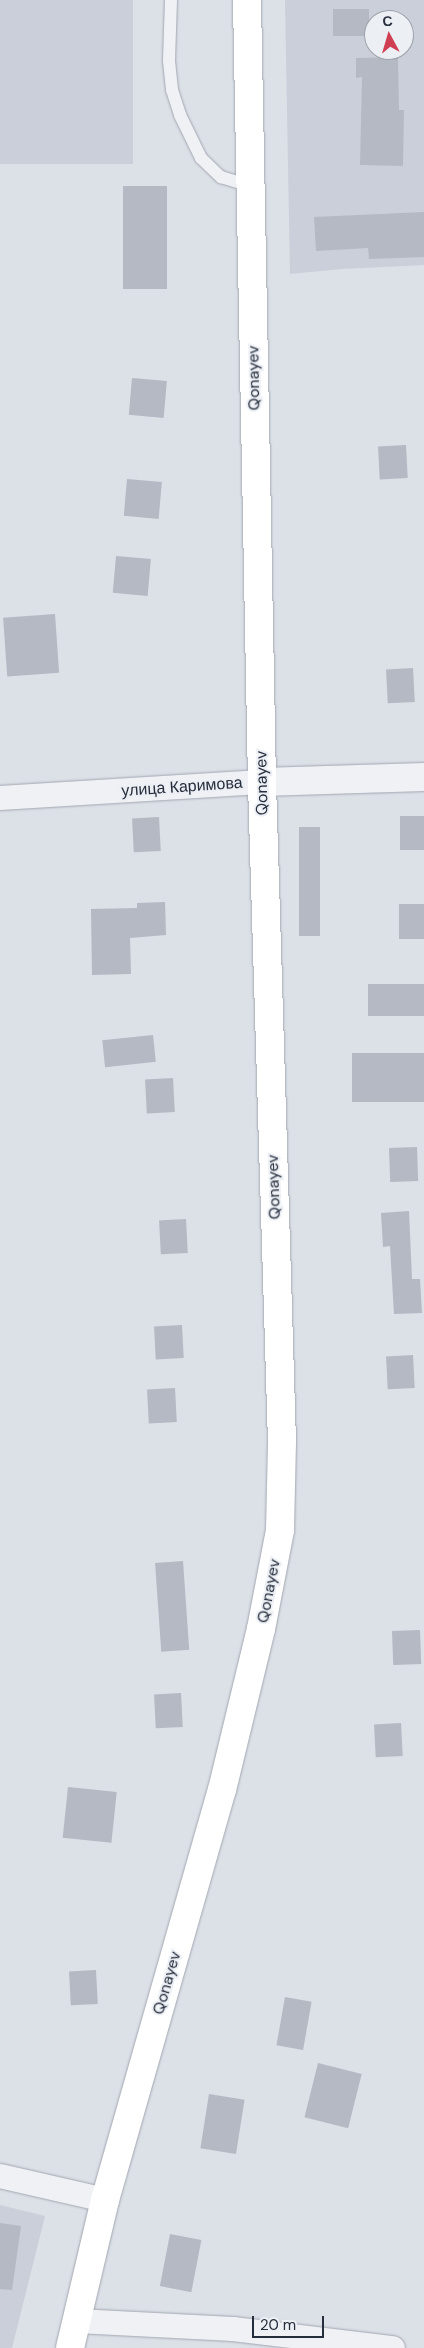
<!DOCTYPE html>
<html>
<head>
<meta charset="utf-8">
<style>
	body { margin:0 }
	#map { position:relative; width:424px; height:2348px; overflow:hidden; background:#dce0e7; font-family:"DM Sans",sans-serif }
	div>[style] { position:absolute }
	.built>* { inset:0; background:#cacfd9; transform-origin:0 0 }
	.building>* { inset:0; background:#b4b9c3; transform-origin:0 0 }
	.roads { filter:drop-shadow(0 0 1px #a2a7b1) drop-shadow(0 0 1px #a2a7b1) }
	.service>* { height:12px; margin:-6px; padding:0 6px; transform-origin:6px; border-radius:6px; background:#eff1f5 }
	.minor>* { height:24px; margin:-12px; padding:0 12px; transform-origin:12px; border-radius:12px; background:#eff1f5 }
	.tertiary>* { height:28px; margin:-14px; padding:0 14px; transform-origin:14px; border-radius:14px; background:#eff1f5 }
	.secondary>* { height:28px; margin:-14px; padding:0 14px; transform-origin:14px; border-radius:14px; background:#fff }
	span { translate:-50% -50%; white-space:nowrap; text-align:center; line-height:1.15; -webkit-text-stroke:4px #eceff4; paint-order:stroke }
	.street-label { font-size:16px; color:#262e3d }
	.north { position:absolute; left:364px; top:10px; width:50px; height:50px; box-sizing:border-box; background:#eceff4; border:1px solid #9da2ab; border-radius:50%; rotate:354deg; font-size:14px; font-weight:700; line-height:20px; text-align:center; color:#262e3d }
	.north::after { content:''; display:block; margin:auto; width:18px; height:22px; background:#cf3e52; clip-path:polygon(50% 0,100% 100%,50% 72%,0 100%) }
	.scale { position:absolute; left:252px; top:2316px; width:72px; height:22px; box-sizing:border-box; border:2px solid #262e3d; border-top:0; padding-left:6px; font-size:15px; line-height:18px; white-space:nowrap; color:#262e3d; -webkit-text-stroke:4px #eceff4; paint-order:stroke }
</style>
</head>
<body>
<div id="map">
	<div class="built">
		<div style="left:0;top:0;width:133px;height:164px"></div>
		<div style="clip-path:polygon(evenodd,285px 0,424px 0,424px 265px,341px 269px,290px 274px,285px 0,374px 20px,404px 20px,404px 50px,374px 50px,374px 20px)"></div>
		<div style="clip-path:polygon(0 2205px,45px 2216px,12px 2348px,0 2348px)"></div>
	</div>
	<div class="building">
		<div style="left:333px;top:9px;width:36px;height:27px"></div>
		<div style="clip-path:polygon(398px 57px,399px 110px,404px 110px,403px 166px,360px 165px,362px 77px,356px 78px,356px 58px)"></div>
		<div style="left:167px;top:186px;width:103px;height:44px;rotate:90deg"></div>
		<div style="clip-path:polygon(424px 212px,424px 257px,369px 259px,368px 248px,316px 251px,314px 217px)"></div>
		<div style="left:132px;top:378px;width:35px;height:37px;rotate:5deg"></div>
		<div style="left:406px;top:445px;width:33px;height:28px;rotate:87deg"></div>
		<div style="left:127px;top:479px;width:35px;height:37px;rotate:5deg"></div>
		<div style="left:116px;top:556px;width:35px;height:37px;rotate:5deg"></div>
		<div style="left:55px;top:614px;width:59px;height:52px;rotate:86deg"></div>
		<div style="left:413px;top:668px;width:34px;height:27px;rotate:87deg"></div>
		<div style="left:424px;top:816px;width:34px;height:24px;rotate:90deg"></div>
		<div style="left:159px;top:817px;width:34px;height:27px;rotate:87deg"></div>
		<div style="left:299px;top:827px;width:21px;height:109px"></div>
		<div style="clip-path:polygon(165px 902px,166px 935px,130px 938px,131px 974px,92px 975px,91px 909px,137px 908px,137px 903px)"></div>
		<div style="left:424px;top:904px;width:35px;height:25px;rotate:90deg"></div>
		<div style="left:424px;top:984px;width:32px;height:56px;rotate:90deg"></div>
		<div style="left:153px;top:1035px;width:27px;height:51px;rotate:84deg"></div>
		<div style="left:424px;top:1053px;width:49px;height:72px;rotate:90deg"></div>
		<div style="left:173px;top:1078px;width:34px;height:28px;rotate:87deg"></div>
		<div style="left:417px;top:1147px;width:34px;height:28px;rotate:88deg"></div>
		<div style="clip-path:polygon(409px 1211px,412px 1279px,420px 1279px,422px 1313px,394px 1314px,390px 1246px,383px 1247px,381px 1213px)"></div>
		<div style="left:186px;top:1219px;width:34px;height:27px;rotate:87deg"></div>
		<div style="left:182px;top:1325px;width:33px;height:28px;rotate:87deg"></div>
		<div style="left:413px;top:1355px;width:33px;height:27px;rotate:87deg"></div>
		<div style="left:175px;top:1388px;width:34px;height:28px;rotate:87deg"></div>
		<div style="left:183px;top:1561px;width:89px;height:28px;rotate:86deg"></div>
		<div style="left:420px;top:1630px;width:34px;height:28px;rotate:88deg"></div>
		<div style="left:181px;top:1693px;width:34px;height:27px;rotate:87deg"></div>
		<div style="left:401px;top:1723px;width:33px;height:27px;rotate:87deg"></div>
		<div style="left:68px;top:1787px;width:49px;height:51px;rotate:6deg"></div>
		<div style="left:96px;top:1970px;width:34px;height:27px;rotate:87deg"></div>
		<div style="left:285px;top:1997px;width:27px;height:49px;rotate:10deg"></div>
		<div style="left:318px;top:2063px;width:45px;height:56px;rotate:14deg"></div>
		<div style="left:209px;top:2094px;width:36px;height:55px;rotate:9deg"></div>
		<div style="clip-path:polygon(0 2223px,21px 2226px,12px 2290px,0 2289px)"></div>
		<div style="left:170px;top:2234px;width:32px;height:53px;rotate:11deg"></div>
	</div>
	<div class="roads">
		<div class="service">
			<div style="left:171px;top:0;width:61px;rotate:91.9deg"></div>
			<div style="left:169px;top:61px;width:29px;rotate:84deg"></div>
			<div style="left:172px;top:90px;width:26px;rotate:72deg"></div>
			<div style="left:180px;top:115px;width:48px;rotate:64deg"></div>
			<div style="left:201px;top:158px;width:28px;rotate:44deg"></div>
			<div style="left:221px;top:177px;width:30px;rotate:17deg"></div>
		</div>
		<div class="minor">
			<div style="left:0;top:798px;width:262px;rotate:-3.5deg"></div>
			<div style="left:0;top:2176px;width:108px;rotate:12.9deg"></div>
			<div style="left:77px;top:2321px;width:156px;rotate:2.9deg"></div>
			<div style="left:233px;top:2329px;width:161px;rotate:6.8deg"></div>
		</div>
		<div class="tertiary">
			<div style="left:262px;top:782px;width:162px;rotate:-1.8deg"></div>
		</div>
		<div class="secondary">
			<div style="left:70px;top:2348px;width:152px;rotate:-76.7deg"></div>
			<div style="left:105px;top:2200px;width:426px;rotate:-74.1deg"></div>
			<div style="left:222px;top:1790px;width:166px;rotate:-76.4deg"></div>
			<div style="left:261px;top:1629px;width:101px;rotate:-79.1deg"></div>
			<div style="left:280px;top:1530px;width:88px;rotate:-88.7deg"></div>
			<div style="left:282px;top:1442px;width:660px;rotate:-91.74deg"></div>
			<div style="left:262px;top:782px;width:782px;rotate:-91.1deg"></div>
		</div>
	</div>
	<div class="street-label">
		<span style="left:254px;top:378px;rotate:-91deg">Qonayev</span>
		<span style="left:262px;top:783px;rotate:-91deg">Qonayev</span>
		<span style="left:182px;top:787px;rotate:-4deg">улица Каримова</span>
		<span style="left:274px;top:1187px;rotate:-92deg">Qonayev</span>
		<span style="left:269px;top:1591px;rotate:-79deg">Qonayev</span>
		<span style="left:167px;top:1983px;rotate:-74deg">Qonayev</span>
	</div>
	<div class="north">С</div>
	<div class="scale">20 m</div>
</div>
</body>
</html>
